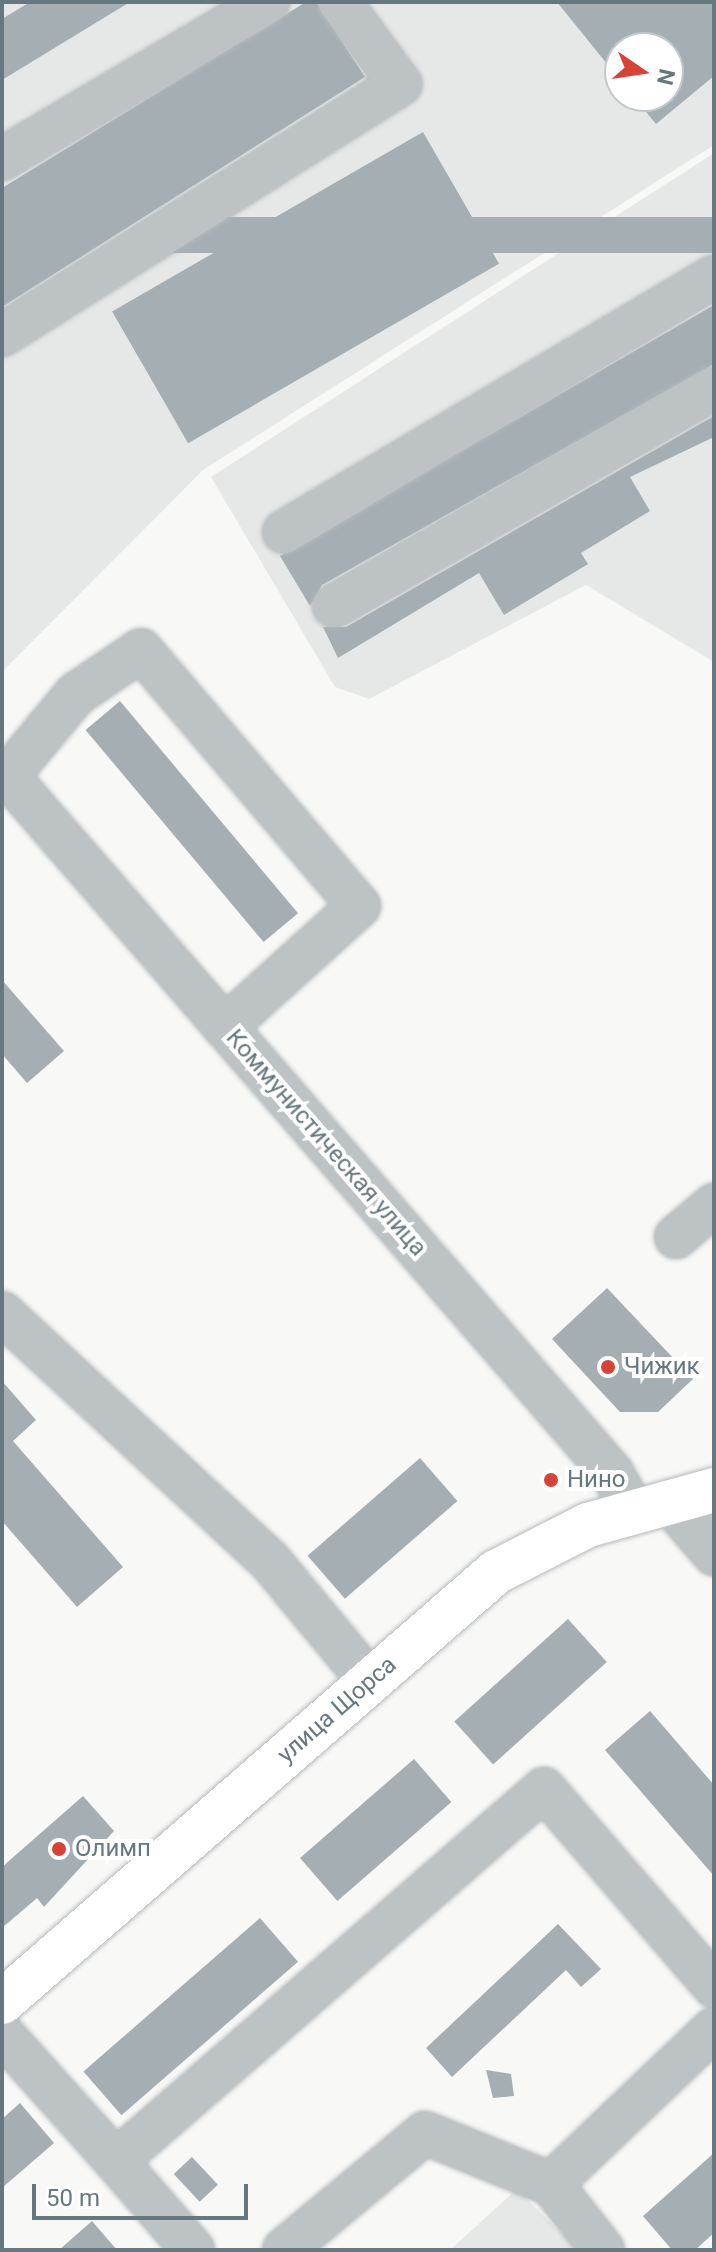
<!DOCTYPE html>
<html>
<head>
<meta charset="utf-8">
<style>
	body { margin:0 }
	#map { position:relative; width:716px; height:2252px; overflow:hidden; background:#f8f8f6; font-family:Roboto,sans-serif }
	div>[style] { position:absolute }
	.built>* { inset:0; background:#e6e8e7 }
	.building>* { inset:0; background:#a5afb3; transform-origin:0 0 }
	.roads { filter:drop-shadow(0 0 2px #b4b9bc) drop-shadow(0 0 2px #b4b9bc) }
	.minor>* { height:42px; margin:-21px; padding:0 21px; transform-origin:21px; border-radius:21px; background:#bdc3c5 }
	.major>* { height:44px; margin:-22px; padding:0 22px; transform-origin:22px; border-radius:22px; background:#fff }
	.dots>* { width:22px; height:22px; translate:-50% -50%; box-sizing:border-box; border:4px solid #fff; border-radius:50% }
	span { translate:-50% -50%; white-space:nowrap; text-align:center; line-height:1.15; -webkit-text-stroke:8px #fff; paint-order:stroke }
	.street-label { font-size:24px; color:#66787f }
	.poi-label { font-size:24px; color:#66787f }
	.left { translate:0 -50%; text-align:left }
	.frame { position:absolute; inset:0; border:4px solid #66787f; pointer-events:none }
	.north { position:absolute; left:604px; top:32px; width:80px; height:80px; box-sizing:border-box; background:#fff; border:2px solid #c2c9cc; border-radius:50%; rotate:103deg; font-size:22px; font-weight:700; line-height:32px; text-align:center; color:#66787f }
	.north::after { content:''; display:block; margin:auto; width:28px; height:36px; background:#d64438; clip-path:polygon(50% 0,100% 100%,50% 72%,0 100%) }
	.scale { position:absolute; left:32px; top:2184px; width:216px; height:36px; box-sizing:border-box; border:4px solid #66787f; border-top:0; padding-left:10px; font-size:24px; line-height:28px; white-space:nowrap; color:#66787f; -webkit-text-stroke:6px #fff; paint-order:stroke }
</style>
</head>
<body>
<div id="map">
	<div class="built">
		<div style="clip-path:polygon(evenodd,2px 2px,676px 2px,714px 53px,714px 145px,203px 470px,2px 672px,2px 2px,620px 48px,668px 48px,668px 96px,620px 96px,620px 48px)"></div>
		<div style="clip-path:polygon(714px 153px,714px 662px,586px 585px,369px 699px,335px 687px,211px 477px)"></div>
		<div style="clip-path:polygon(517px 2189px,578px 2250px,450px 2250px)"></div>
	</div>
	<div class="building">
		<div style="clip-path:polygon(30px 2px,130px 2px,2px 80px,2px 19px)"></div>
		<div style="clip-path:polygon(306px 2px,316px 2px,365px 77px,2px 307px,2px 188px)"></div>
		<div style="clip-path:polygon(557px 2px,714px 2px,714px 76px,656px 124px,633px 96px,668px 96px,668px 48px,620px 48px,620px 80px)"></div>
		<div style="left:423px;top:132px;width:152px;height:359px;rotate:60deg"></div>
		<div style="left:714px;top:217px;width:36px;height:541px;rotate:90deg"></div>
		<div style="clip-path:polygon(714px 305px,714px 364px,322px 585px,310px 606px,280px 556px)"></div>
		<div style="clip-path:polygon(714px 416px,714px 437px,630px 477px,650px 511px,581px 553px,588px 564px,504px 615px,479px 573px,338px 658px,323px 627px,346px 627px)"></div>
		<div style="left:120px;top:701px;width:277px;height:45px;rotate:50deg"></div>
		<div style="clip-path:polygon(2px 980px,64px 1051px,27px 1083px,2px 1054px)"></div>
		<div style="clip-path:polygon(607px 1288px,693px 1379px,658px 1412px,620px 1412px,552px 1339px)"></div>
		<div style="clip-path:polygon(2px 1381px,36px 1420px,13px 1441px,123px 1567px,77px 1607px,2px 1521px)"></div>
		<div style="left:420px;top:1458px;width:57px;height:149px;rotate:49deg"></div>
		<div style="left:568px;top:1619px;width:58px;height:153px;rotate:48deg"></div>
		<div style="clip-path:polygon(650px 1711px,714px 1785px,714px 1876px,605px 1750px)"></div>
		<div style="left:414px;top:1759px;width:57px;height:151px;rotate:49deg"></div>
		<div style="clip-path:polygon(83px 1796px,114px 1831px,44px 1907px,37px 1898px,2px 1928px,2px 1867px)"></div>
		<div style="left:260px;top:1918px;width:58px;height:234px;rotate:49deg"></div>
		<div style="clip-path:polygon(558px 1924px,601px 1969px,581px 1987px,566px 1970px,452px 2077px,426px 2048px)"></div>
		<div style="clip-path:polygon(486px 2070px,511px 2074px,514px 2096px,493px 2098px)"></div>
		<div style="clip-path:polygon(20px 2103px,54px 2143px,2px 2188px,2px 2119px)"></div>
		<div style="clip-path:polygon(714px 2153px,714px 2233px,695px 2250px,672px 2250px,643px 2216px)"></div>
		<div style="left:192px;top:2157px;width:38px;height:25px;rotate:47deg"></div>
		<div style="clip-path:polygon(92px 2221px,117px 2250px,59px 2250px)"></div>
	</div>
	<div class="roads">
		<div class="minor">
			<div style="left:2px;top:159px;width:309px;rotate:-30.6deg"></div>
			<div style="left:2px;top:335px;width:471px;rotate:-32.2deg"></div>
			<div style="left:400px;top:84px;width:102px;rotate:-126.2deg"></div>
			<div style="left:284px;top:532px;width:500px;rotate:-30.7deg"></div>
			<div style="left:334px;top:606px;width:438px;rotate:-29.8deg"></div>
			<div style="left:10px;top:779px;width:919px;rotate:49.06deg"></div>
			<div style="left:612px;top:1473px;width:45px;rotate:60.6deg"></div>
			<div style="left:2px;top:783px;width:116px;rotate:-50.3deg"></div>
			<div style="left:76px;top:694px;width:78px;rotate:-34.1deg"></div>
			<div style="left:141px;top:650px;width:336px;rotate:49.6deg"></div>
			<div style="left:359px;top:906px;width:181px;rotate:137.9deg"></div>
			<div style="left:676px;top:1237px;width:50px;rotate:-40.1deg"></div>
			<div style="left:2px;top:1313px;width:365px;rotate:42.8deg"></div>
			<div style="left:270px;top:1561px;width:157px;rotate:50.4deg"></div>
			<div style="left:672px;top:1505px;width:65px;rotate:49.4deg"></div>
			<div style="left:2px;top:2034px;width:171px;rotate:48.1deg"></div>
			<div style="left:193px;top:2250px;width:118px;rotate:-130.9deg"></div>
			<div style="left:116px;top:2161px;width:567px;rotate:-41deg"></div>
			<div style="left:544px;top:1789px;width:260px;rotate:49.2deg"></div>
			<div style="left:284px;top:2250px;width:183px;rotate:-39.7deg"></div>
			<div style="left:425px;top:2133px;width:136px;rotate:22deg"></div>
			<div style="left:603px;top:2250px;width:84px;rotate:-128.2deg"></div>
			<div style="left:551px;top:2184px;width:225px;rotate:-43.6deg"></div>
		</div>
		<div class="major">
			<div style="left:2px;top:2002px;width:655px;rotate:-41.04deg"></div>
			<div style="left:496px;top:1572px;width:103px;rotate:-27.1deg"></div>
			<div style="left:588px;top:1525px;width:131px;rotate:-15.5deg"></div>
		</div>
	</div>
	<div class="dots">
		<div style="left:608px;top:1367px;background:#d64438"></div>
		<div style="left:551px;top:1480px;background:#d64438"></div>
		<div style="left:59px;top:1849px;background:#d64438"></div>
	</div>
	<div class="street-label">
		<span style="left:326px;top:1143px;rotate:49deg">Коммунистическая улица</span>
		<span style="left:337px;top:1710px;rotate:-41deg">улица Щорса</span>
	</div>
	<div class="poi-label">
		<span class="left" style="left:624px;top:1367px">Чижик</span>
		<span class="left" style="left:567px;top:1480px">Нино</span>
		<span class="left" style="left:75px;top:1849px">Олимп</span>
	</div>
	<div class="frame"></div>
	<div class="north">N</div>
	<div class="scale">50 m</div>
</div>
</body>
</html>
